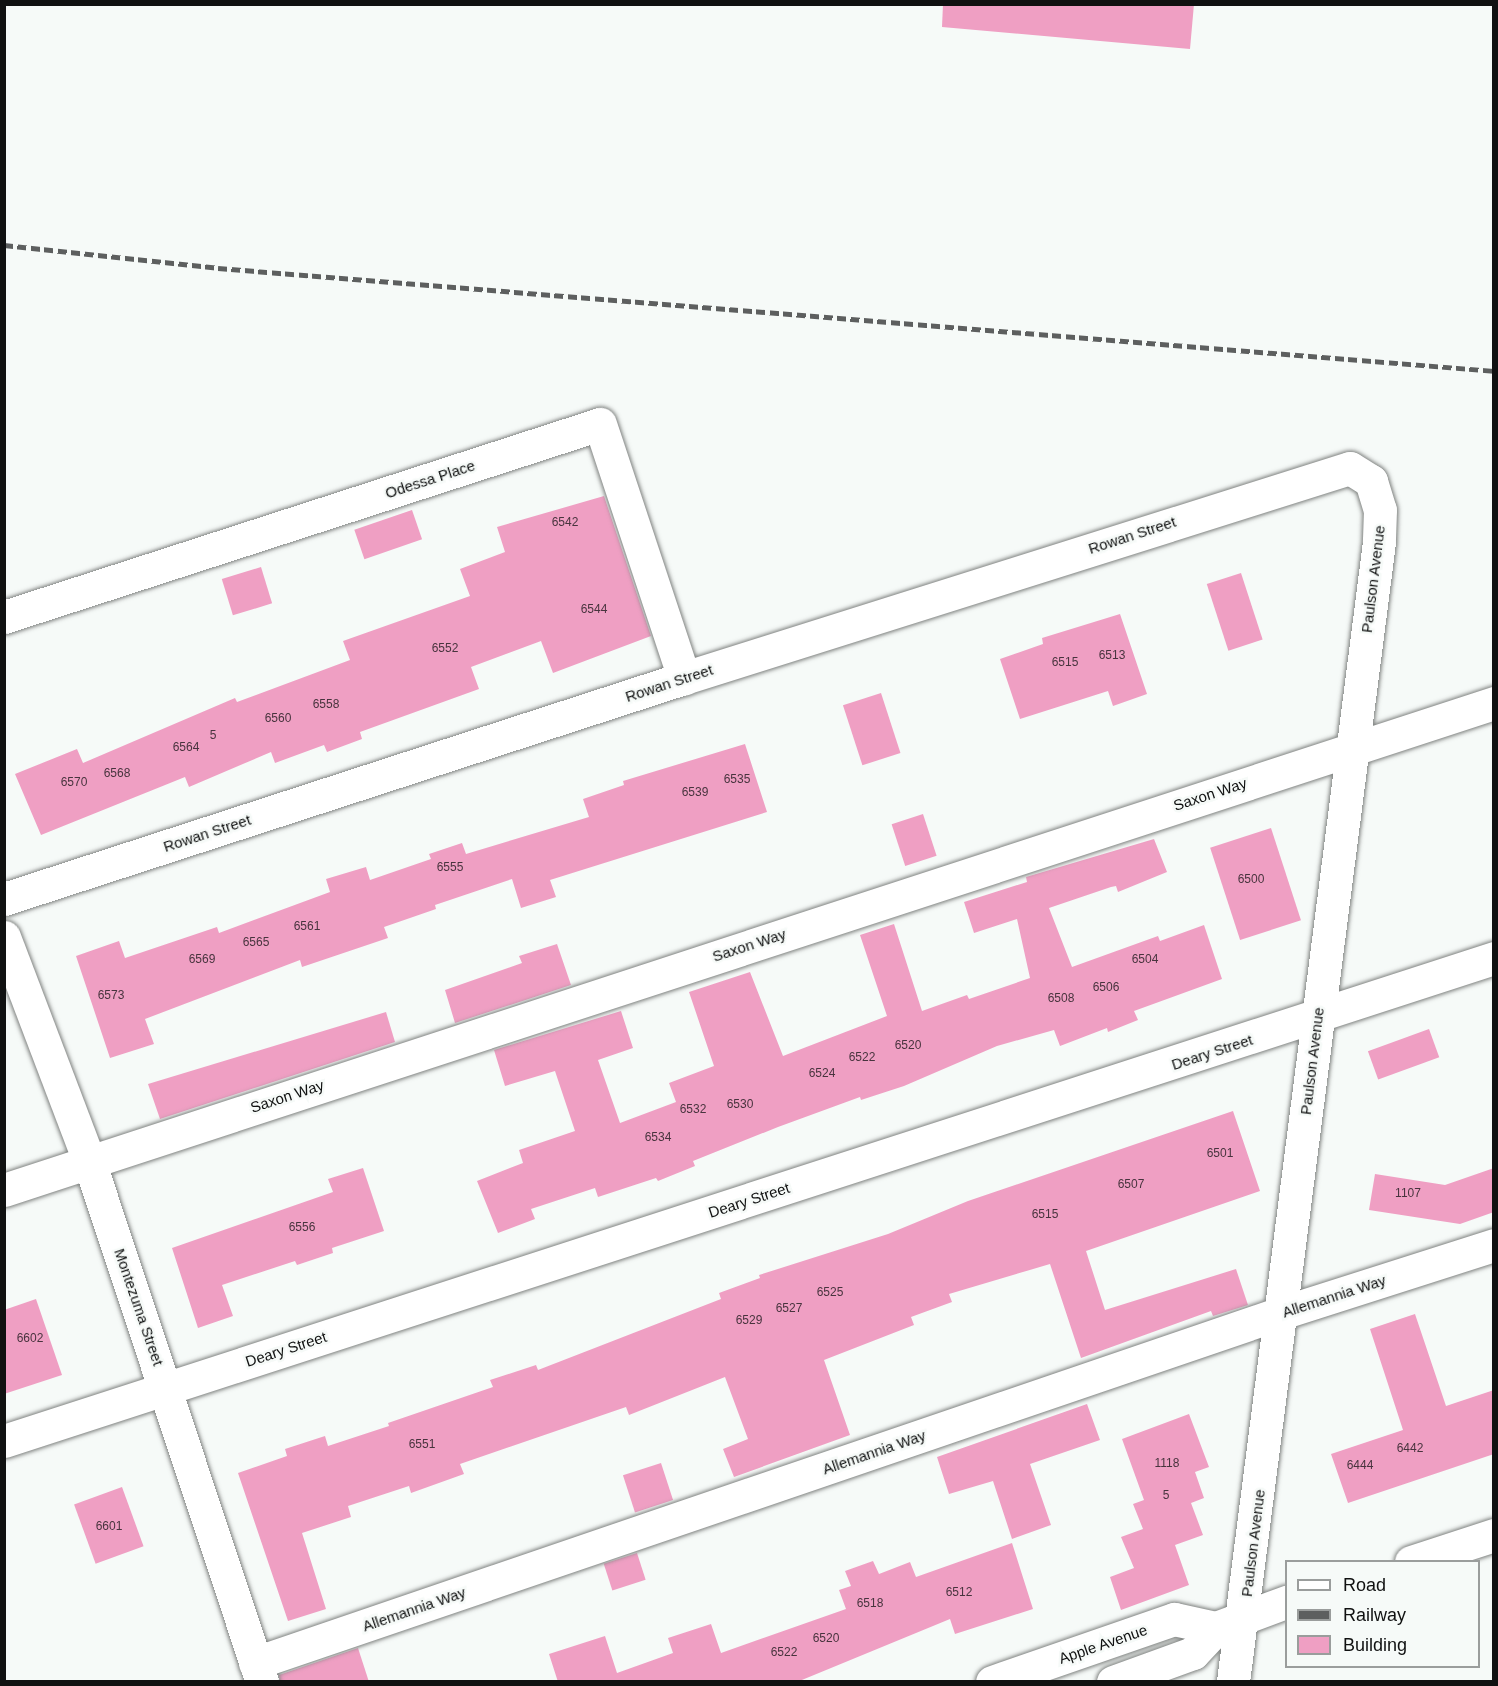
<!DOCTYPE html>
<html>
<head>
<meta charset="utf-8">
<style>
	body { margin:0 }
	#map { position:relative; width:1498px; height:1686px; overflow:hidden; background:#f6faf8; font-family:Helvetica,sans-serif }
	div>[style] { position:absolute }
	.building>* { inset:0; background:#ef9fc3; transform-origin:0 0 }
	.roads { filter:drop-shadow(0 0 2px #808381) drop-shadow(0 0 2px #808381) }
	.minor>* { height:33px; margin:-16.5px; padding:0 16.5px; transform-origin:16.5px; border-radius:16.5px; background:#fff }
	.rail>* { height:4.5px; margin-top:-2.25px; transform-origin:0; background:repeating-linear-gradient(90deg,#5d5f5f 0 9px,transparent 0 13.5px) }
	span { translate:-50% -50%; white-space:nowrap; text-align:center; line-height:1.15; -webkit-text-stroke:5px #f6faf8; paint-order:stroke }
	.number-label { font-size:12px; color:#48343e }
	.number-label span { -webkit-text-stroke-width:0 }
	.street-label { font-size:15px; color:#101111 }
	.frame { position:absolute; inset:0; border:6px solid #101111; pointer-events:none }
	.legend { position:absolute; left:1285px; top:1560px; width:195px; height:108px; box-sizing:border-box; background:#f6faf8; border:2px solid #9a9d9c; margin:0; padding:8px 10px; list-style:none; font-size:18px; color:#101111 }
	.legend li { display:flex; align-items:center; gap:12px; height:30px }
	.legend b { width:30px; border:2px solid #9a9d9c }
</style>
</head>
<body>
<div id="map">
	<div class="building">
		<div style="clip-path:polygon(943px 4px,1194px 4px,1190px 49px,942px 27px)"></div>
		<div style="clip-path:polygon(604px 496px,651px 636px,553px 673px,541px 641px,471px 667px,479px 689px,360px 732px,362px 739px,327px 752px,324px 745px,275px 763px,271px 752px,189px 787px,185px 777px,41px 835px,15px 774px,77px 749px,83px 763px,235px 698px,237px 702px,350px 660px,343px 641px,470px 596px,460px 569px,505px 552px,497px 527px)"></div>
		<div style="left:412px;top:510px;width:31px;height:61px;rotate:71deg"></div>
		<div style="left:261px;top:567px;width:38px;height:41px;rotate:73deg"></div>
		<div style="left:1241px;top:573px;width:70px;height:36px;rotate:72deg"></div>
		<div style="clip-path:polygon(1120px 614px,1147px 694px,1113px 706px,1108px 691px,1020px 719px,1000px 659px,1043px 644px,1042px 638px)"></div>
		<div style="left:881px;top:693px;width:63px;height:40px;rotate:72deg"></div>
		<div style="clip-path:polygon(745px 744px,767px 812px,550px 880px,556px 897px,521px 908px,512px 879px,435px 905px,436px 909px,384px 927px,388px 938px,302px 967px,300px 960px,145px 1019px,154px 1044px,110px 1058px,76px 956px,119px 941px,125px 958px,217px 927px,219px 933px,330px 892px,326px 879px,366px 867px,370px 880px,431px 859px,429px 854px,462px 843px,466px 854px,589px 817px,583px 799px,624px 785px,623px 781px)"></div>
		<div style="left:923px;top:814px;width:44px;height:33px;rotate:72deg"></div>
		<div style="left:1271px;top:828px;width:97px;height:64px;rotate:72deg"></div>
		<div style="clip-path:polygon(1154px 839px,1167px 872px,1118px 892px,1116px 886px,1111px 887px,1049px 908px,1072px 967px,1158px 936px,1160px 941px,1204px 925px,1222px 979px,1134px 1011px,1138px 1020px,1108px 1032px,1107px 1028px,1060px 1046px,1054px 1030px,997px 1046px,904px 1086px,861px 1100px,860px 1097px,778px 1127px,693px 1161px,695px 1166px,658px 1181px,656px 1178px,598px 1197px,595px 1188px,531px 1209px,535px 1219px,498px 1233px,477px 1181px,523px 1163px,519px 1150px,575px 1131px,555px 1071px,505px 1086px,494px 1050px,621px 1011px,633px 1048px,598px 1060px,620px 1123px,676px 1102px,669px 1083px,714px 1066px,689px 992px,750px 972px,783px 1056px,887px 1016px,860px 935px,894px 924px,922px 1011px,967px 995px,969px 999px,1030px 978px,1017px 919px,974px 933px,964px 902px,1027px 882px,1026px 877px)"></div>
		<div style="clip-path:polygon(557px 944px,571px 985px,455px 1023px,445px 990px,522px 963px,519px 956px)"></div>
		<div style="clip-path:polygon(386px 1012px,395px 1042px,160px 1119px,148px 1084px)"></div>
		<div style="left:1429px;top:1029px;width:30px;height:65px;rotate:70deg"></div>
		<div style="clip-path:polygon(1233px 1111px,1260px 1191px,1086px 1251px,1105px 1310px,1236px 1269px,1248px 1305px,1213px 1316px,1211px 1311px,1081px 1358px,1050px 1264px,949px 1294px,952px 1302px,911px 1317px,914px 1325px,824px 1360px,850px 1435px,734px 1477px,723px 1449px,748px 1439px,725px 1377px,629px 1415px,626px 1407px,460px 1464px,464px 1474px,411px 1493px,409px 1486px,348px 1506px,351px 1517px,302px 1533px,326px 1609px,288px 1621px,238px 1473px,287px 1456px,285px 1449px,325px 1436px,328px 1446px,389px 1426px,388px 1423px,493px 1387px,490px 1380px,536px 1365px,538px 1370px,721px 1299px,719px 1293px,760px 1278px,759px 1275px,888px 1234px,968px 1201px)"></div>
		<div style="clip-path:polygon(363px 1168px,384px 1231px,332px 1248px,333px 1253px,297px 1265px,295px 1261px,222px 1285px,233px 1316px,198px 1328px,172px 1248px,333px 1192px,328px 1179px)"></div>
		<div style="clip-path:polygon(1494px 1168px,1494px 1212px,1460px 1224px,1369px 1210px,1375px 1174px,1445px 1185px)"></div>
		<div style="clip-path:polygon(36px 1299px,62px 1375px,4px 1394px,4px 1310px)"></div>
		<div style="clip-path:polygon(1415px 1314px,1446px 1406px,1494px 1390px,1494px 1454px,1348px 1503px,1331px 1454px,1403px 1430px,1370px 1329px)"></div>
		<div style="clip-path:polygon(1087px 1404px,1100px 1440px,1030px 1464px,1051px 1525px,1012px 1539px,993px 1481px,949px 1494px,937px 1457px)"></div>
		<div style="clip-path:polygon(1189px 1414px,1209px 1467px,1195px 1472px,1204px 1498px,1191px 1503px,1203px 1535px,1175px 1545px,1189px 1585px,1121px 1610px,1110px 1577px,1134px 1568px,1121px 1537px,1143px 1529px,1133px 1504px,1144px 1500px,1122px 1439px)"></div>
		<div style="left:661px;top:1463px;width:39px;height:40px;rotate:72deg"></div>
		<div style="left:122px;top:1487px;width:63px;height:51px;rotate:70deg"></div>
		<div style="clip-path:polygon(1012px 1543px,1033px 1609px,955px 1634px,950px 1619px,797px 1682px,558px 1682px,549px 1654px,605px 1636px,617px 1673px,673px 1653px,668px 1638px,711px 1624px,721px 1653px,846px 1609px,839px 1590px,851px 1586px,845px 1571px,873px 1561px,879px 1574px,910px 1562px,916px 1577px)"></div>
		<div style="left:637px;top:1553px;width:28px;height:35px;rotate:72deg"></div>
		<div style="clip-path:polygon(358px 1648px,369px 1682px,280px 1682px,279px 1675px)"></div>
	</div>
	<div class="roads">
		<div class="minor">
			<div style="left:4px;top:617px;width:626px;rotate:-17.94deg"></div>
			<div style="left:600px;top:424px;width:268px;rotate:71.7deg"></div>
			<div style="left:4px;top:899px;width:715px;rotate:-18deg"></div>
			<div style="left:684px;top:678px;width:698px;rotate:-17.5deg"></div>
			<div style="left:1350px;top:468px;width:25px;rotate:32deg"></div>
			<div style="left:1371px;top:481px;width:30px;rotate:73deg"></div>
			<div style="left:1380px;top:510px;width:32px;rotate:92deg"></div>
			<div style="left:1379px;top:542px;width:1149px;rotate:97.3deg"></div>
			<div style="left:4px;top:937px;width:240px;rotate:69.2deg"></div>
			<div style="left:89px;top:1161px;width:549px;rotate:71.63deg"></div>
			<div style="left:4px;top:1190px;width:1568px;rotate:-18.1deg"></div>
			<div style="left:4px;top:1441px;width:1566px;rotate:-17.96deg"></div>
			<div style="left:1411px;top:1562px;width:87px;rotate:-18deg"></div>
			<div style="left:255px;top:1663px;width:1084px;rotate:-18.84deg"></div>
			<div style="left:1281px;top:1313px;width:224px;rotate:-17.7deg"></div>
			<div style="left:992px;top:1682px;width:193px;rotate:-19.1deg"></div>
			<div style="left:1174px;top:1619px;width:43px;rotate:12.1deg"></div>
			<div style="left:1113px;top:1682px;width:85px;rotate:-19.9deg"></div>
			<div style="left:1193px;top:1653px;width:34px;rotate:-47deg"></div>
			<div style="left:1216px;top:1628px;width:75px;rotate:-20.4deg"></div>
		</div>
	</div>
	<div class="rail">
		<div style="left:4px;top:245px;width:215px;rotate:6.1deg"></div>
		<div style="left:218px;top:268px;width:1280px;rotate:4.61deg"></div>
	</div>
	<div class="number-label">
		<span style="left:565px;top:523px">6542</span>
		<span style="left:594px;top:610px">6544</span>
		<span style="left:445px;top:649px">6552</span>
		<span style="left:1112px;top:656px">6513</span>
		<span style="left:1065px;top:663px">6515</span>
		<span style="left:326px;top:705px">6558</span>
		<span style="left:278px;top:719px">6560</span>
		<span style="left:213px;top:736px">5</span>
		<span style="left:186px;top:748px">6564</span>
		<span style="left:117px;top:774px">6568</span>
		<span style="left:737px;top:780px">6535</span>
		<span style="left:74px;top:783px">6570</span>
		<span style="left:695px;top:793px">6539</span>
		<span style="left:450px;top:868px">6555</span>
		<span style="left:1251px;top:880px">6500</span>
		<span style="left:307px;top:927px">6561</span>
		<span style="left:256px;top:943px">6565</span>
		<span style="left:202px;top:960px">6569</span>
		<span style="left:1145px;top:960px">6504</span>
		<span style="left:1106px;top:988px">6506</span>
		<span style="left:111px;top:996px">6573</span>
		<span style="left:1061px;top:999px">6508</span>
		<span style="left:908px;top:1046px">6520</span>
		<span style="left:862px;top:1058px">6522</span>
		<span style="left:822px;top:1074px">6524</span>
		<span style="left:740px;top:1105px">6530</span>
		<span style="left:693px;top:1110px">6532</span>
		<span style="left:658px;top:1138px">6534</span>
		<span style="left:1220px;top:1154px">6501</span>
		<span style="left:1131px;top:1185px">6507</span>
		<span style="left:1408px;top:1194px">1107</span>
		<span style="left:1045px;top:1215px">6515</span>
		<span style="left:302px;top:1228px">6556</span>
		<span style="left:830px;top:1293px">6525</span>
		<span style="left:789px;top:1309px">6527</span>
		<span style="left:749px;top:1321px">6529</span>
		<span style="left:30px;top:1339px">6602</span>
		<span style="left:422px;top:1445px">6551</span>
		<span style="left:1410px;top:1449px">6442</span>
		<span style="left:1167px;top:1464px">1118</span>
		<span style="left:1360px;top:1466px">6444</span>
		<span style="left:1166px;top:1496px">5</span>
		<span style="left:109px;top:1527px">6601</span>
		<span style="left:959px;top:1593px">6512</span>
		<span style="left:870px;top:1604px">6518</span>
		<span style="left:826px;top:1639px">6520</span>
		<span style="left:784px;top:1653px">6522</span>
	</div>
	<div class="street-label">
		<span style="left:430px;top:479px;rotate:-18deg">Odessa Place</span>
		<span style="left:1132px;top:535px;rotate:-18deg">Rowan Street</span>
		<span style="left:1373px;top:579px;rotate:-83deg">Paulson Avenue</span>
		<span style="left:669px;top:683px;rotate:-18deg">Rowan Street</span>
		<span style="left:1210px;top:794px;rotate:-18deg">Saxon Way</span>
		<span style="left:207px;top:833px;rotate:-18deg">Rowan Street</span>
		<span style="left:749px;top:945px;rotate:-18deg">Saxon Way</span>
		<span style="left:1212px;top:1052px;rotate:-18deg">Deary Street</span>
		<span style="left:1312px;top:1061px;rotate:-83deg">Paulson Avenue</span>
		<span style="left:287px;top:1096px;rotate:-18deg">Saxon Way</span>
		<span style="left:749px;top:1200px;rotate:-18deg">Deary Street</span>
		<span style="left:1334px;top:1296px;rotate:-18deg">Allemannia Way</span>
		<span style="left:139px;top:1307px;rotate:71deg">Montezuma Street</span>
		<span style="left:286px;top:1349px;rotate:-18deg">Deary Street</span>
		<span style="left:874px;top:1452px;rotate:-19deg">Allemannia Way</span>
		<span style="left:1253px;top:1543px;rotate:-83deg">Paulson Avenue</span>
		<span style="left:414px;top:1609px;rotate:-19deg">Allemannia Way</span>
		<span style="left:1103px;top:1644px;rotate:-19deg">Apple Avenue</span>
	</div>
	<div class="frame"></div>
	<ul class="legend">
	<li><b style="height:8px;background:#fff"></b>Road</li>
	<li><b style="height:8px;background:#5d5f5f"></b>Railway</li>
	<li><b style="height:16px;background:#ef9fc3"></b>Building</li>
	</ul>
</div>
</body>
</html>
